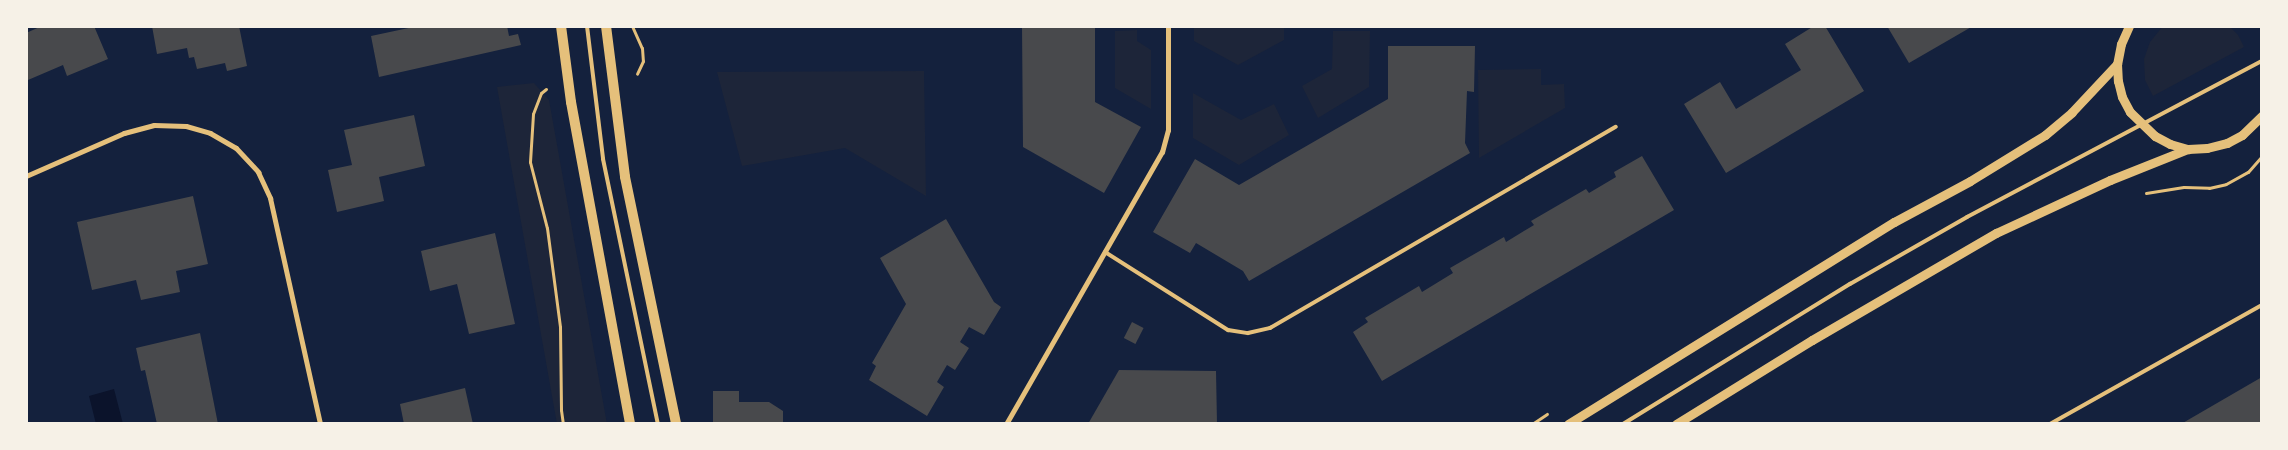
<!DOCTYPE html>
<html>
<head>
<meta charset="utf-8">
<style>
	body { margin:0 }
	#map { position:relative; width:2288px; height:450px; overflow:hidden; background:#14213d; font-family:Inter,sans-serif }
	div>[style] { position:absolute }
	.green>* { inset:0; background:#1d2539 }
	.water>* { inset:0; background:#0b132b }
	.building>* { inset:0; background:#48494c; transform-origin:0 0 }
	.path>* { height:3px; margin:-1.5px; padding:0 1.5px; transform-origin:1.5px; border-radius:1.5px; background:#e5c07b }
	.service>* { height:4px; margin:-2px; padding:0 2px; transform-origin:2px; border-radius:2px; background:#e5c07b }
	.minor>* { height:5px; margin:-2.5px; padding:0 2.5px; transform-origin:2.5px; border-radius:2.5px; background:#e5c07b }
	.tertiary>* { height:9px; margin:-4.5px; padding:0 4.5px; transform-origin:4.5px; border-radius:4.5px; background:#e5c07b }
	.secondary>* { height:10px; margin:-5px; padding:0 5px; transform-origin:5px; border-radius:5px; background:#e5c07b }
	span { translate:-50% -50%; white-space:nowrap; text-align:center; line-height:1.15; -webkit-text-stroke:4px #f6f1e7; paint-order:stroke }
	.frame { position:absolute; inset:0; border:28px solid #f6f1e7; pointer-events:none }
</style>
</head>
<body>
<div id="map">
	<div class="green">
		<div style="clip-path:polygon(1194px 26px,1284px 26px,1284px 40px,1238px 65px,1194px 41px)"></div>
		<div style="clip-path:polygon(2163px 26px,2229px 26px,2238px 35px,2244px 47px,2153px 96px,2145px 80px,2144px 59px,2150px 42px)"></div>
		<div style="clip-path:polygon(1137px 30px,1137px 41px,1151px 50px,1151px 109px,1115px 88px,1115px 31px)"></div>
		<div style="clip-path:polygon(1333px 31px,1370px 31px,1369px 87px,1318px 118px,1302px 86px,1332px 69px)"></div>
		<div style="clip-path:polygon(1541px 69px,1541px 85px,1564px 84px,1565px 108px,1479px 158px,1478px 70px)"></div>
		<div style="clip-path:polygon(924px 71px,926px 196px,845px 148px,742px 166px,717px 72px)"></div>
		<div style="clip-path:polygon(534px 83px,549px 100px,607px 424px,557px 424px,497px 87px)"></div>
		<div style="clip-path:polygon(1193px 93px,1241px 120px,1274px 104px,1289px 135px,1239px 165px,1193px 138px)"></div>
	</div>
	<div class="water">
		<div style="clip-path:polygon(114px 389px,123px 424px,96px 424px,89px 396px)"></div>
	</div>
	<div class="building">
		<div style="clip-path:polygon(42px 26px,94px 26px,108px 59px,67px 76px,63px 65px,28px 80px,26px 33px)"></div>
		<div style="clip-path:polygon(152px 26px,239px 26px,247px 66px,227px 71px,225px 63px,197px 69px,194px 57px,189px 58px,187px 48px,157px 54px)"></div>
		<div style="clip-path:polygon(418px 26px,507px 26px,509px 36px,518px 34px,521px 45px,379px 77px,371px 36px)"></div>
		<div style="clip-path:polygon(1022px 26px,1095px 26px,1095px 102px,1141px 127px,1104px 193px,1023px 147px)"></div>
		<div style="clip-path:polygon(1814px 26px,1825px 26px,1864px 91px,1726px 173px,1684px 104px,1720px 82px,1736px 109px,1801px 70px,1785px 44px)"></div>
		<div style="clip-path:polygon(1887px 26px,1973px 26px,1909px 63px)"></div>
		<div style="clip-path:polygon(1388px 46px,1475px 46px,1474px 92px,1467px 91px,1465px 143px,1470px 153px,1249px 281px,1243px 271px,1196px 243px,1190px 253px,1153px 232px,1195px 159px,1239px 185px,1388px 99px)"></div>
		<div style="clip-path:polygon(414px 115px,425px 166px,379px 177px,384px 201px,337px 212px,328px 170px,352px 165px,344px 130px)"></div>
		<div style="clip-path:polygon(1642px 156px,1674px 210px,1382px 381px,1353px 332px,1368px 322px,1365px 318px,1419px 286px,1422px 292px,1453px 273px,1450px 268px,1504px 237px,1506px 242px,1534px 225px,1531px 221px,1586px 189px,1589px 193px,1616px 177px,1614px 172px)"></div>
		<div style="clip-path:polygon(193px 196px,208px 264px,176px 271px,180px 292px,141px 300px,136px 280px,92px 290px,77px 222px)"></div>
		<div style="clip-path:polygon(946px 219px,994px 302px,1001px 307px,984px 335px,969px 327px,960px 342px,969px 348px,955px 370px,947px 365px,937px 382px,944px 387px,927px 416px,869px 380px,876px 366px,872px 363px,906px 304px,880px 258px)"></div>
		<div style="clip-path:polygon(495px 233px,515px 324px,469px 334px,457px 284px,430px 291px,421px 251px)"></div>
		<div style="left:1132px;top:322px;width:13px;height:18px;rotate:27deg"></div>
		<div style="clip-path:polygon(200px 333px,218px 424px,157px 424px,145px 370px,141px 371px,136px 348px)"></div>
		<div style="clip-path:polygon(1119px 370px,1216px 371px,1217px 424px,1088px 424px)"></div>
		<div style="clip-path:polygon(2262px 377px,2262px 424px,2181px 424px)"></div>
		<div style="clip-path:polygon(465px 388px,473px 424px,404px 424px,400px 404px)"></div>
		<div style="clip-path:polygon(713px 391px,739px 391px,739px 402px,769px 402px,783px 411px,783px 424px,713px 424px)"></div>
	</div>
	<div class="path">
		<div style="left:632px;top:26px;width:24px;rotate:66deg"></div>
		<div style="left:642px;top:48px;width:13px;rotate:86deg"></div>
		<div style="left:643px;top:61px;width:14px;rotate:115deg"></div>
		<div style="left:546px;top:89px;width:6px;rotate:141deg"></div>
		<div style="left:541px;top:93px;width:22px;rotate:111deg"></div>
		<div style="left:533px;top:114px;width:48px;rotate:93.6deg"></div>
		<div style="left:530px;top:162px;width:68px;rotate:75.6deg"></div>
		<div style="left:547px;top:228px;width:100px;rotate:82.5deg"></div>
		<div style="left:560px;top:327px;width:83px;rotate:89.3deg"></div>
		<div style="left:561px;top:410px;width:14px;rotate:82deg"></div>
		<div style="left:2146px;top:193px;width:38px;rotate:-9deg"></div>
		<div style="left:2184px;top:187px;width:25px;rotate:2deg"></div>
		<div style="left:2209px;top:188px;width:17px;rotate:-13deg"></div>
		<div style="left:2226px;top:184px;width:25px;rotate:-29deg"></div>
		<div style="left:2248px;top:172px;width:21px;rotate:-49deg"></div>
		<div style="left:1532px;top:424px;width:18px;rotate:-34deg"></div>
	</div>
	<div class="service">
		<div style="left:587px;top:26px;width:134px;rotate:83.1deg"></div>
		<div style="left:603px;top:159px;width:271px;rotate:78.3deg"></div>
		<div style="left:1105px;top:252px;width:146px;rotate:32.4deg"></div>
		<div style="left:1228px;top:330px;width:20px;rotate:9deg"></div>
		<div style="left:1248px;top:333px;width:23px;rotate:-13deg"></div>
		<div style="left:1270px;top:328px;width:400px;rotate:-30.2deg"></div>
		<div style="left:1623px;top:424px;width:267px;rotate:-31.7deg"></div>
		<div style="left:1850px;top:284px;width:135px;rotate:-29.8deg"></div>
		<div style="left:1967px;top:217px;width:334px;rotate:-27.9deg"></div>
		<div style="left:2050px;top:424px;width:243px;rotate:-29.3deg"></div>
	</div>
	<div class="minor">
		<div style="left:26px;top:176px;width:107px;rotate:-23.7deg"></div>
		<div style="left:124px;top:133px;width:31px;rotate:-15deg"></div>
		<div style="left:154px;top:125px;width:32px;rotate:2deg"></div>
		<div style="left:186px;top:126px;width:25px;rotate:16deg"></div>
		<div style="left:210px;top:133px;width:30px;rotate:30deg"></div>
		<div style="left:236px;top:148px;width:33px;rotate:47deg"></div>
		<div style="left:258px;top:172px;width:29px;rotate:65deg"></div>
		<div style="left:270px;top:198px;width:231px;rotate:77.5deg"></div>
		<div style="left:1006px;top:424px;width:314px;rotate:-60.2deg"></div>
		<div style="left:1162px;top:152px;width:23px;rotate:-75deg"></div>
		<div style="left:1168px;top:130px;width:104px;rotate:-90deg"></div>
	</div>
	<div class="tertiary">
		<div style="left:2129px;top:26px;width:20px;rotate:114deg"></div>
		<div style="left:2121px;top:44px;width:20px;rotate:101deg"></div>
		<div style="left:2117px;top:64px;width:17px;rotate:87deg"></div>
		<div style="left:2118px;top:81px;width:16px;rotate:76deg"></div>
		<div style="left:2122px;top:97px;width:17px;rotate:62deg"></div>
		<div style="left:2130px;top:112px;width:35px;rotate:44deg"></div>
		<div style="left:2155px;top:136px;width:17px;rotate:28deg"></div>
		<div style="left:2170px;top:144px;width:19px;rotate:16deg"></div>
		<div style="left:2188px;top:149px;width:19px;rotate:-3deg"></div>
		<div style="left:2207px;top:148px;width:21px;rotate:-14deg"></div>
		<div style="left:2227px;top:143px;width:17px;rotate:-28deg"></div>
		<div style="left:2242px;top:135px;width:28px;rotate:-44deg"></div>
		<div style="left:1568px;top:424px;width:384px;rotate:-31.8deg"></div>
		<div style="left:1894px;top:222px;width:86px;rotate:-28.3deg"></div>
		<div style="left:1970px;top:181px;width:88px;rotate:-31.5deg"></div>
		<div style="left:2045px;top:135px;width:35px;rotate:-40deg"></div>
		<div style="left:2072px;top:112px;width:66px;rotate:-46.8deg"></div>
		<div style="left:1676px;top:424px;width:160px;rotate:-31.7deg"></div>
		<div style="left:1812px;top:340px;width:213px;rotate:-30.2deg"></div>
		<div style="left:1996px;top:233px;width:126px;rotate:-24.9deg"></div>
		<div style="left:2110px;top:180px;width:84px;rotate:-21.7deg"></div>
	</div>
	<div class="secondary">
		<div style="left:561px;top:26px;width:77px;rotate:82.5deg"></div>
		<div style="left:571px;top:102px;width:327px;rotate:79.6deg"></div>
		<div style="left:606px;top:26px;width:152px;rotate:82.8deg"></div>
		<div style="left:625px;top:177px;width:252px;rotate:78.3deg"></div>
	</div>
	<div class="frame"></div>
</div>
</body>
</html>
